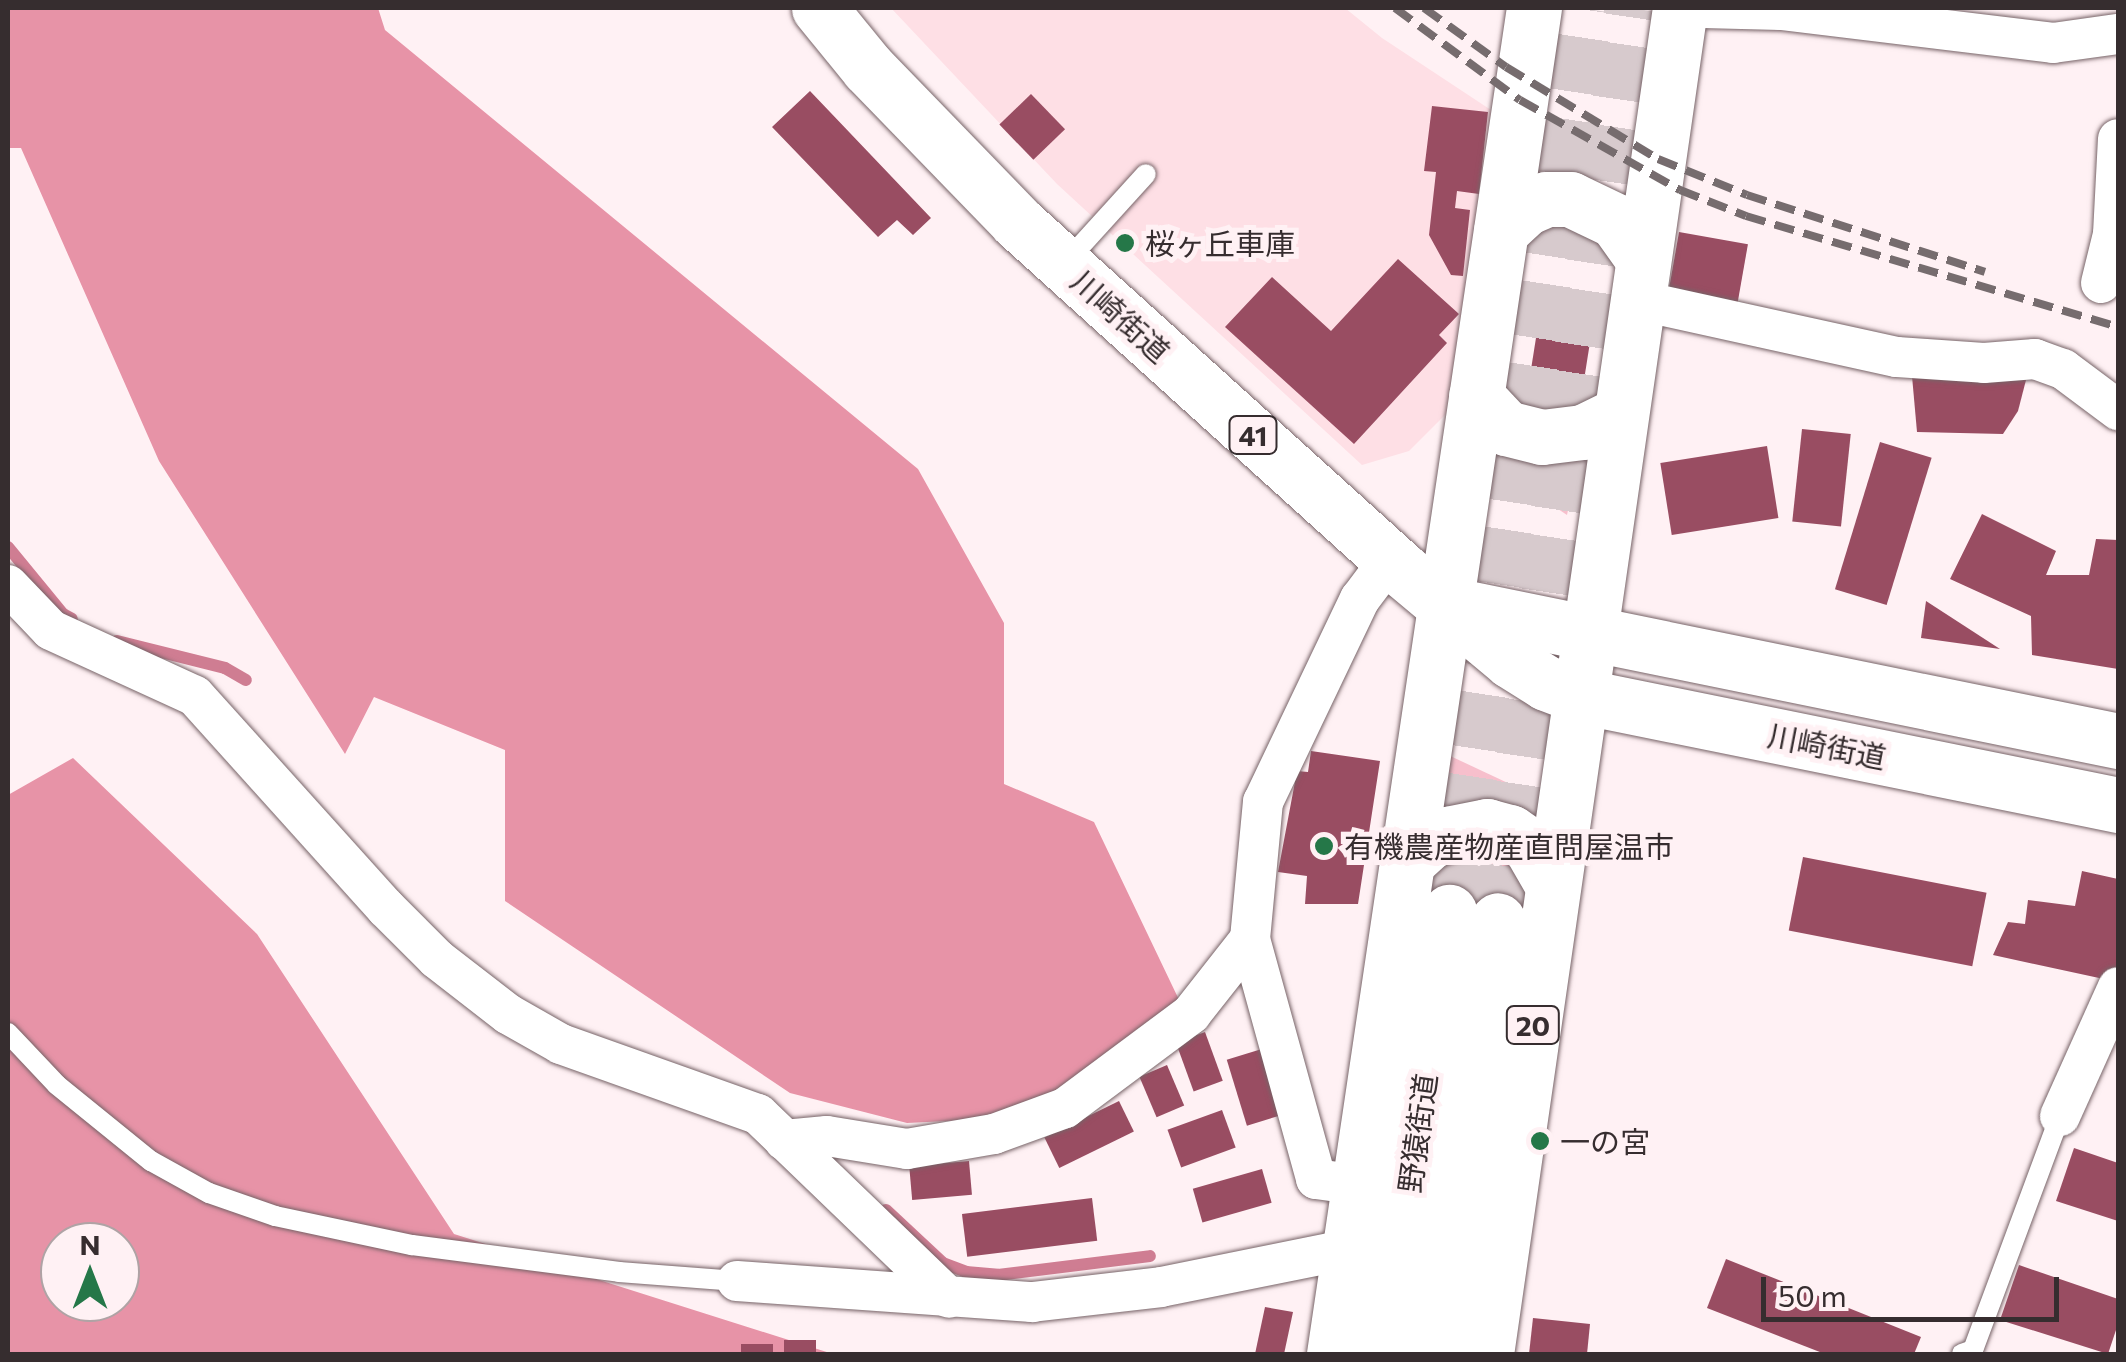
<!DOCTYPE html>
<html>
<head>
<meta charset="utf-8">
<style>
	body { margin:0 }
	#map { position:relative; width:2126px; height:1362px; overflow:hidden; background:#fff1f4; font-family:Commissioner,"Noto Sans JP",sans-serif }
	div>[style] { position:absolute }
	.built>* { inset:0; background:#fedfe5 }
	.green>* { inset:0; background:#f7bfcc }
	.forest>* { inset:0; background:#e793a7 }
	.stream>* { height:12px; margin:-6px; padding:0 6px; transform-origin:6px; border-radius:6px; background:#cf7d92 }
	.building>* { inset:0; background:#994d62; transform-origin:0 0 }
	.primary-tunnel>* { height:55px; margin-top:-27.5px; transform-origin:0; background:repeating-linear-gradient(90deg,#d7cacd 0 55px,transparent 0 83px) }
	.roads { filter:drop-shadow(0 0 2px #776367) drop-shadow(0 0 2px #776367) }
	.service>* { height:20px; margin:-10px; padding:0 10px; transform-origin:10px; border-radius:10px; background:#fff }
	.minor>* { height:40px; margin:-20px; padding:0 20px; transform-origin:20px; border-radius:20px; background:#fff }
	.primary>* { height:55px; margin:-27.5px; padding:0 27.5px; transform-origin:27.5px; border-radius:27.5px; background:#fff }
	.rail>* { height:8px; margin-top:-4px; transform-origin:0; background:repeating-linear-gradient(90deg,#766c6e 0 20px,transparent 0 30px) }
	.dots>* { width:28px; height:28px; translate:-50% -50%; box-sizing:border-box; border:5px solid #fff1f4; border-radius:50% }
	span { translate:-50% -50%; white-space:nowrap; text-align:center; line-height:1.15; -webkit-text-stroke:10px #fff1f4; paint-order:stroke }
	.shield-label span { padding:2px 8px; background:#fff1f4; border:2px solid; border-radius:8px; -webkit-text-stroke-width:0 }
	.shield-label { font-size:28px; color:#362d2f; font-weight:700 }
	.poi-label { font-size:30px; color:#362d2f }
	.left { translate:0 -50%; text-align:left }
	.street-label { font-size:30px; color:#362d2f }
	.frame { position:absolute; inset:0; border:10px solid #362d2f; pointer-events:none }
	.north { position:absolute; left:40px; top:1222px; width:100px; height:100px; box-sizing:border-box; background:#fff1f4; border:2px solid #afa3a5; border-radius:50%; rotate:0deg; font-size:28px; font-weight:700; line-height:40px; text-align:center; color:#362d2f }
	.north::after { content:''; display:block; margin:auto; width:35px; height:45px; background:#257748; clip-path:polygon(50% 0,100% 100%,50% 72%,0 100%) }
	.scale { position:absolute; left:1761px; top:1277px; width:298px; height:45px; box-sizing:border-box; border:5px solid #362d2f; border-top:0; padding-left:12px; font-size:30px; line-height:35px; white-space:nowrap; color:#362d2f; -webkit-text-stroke:8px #fff1f4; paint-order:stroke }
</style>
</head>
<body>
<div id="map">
	<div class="built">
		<div style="clip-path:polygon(891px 8px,1345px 8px,1382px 38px,1494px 112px,1453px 407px,1409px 451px,1362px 465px,1057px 184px)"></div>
	</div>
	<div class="green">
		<div style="clip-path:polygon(1497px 445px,1570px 457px,1577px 467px,1567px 515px,1489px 463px)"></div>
		<div style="clip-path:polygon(1446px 754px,1542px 799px,1537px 822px,1440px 812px)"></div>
		<div style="clip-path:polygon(1481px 846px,1510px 857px,1527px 883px,1522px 920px,1424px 905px,1431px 873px,1450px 853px)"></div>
	</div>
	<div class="forest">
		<div style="clip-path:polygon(8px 8px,378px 8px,385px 30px,918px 469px,1004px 623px,1004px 784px,1094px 822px,1181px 1004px,1100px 1070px,1007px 1118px,907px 1123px,790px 1093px,505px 901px,505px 750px,374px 697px,345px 754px,159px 461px,21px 148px,8px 148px)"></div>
		<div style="clip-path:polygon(evenodd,73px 758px,257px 934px,454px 1234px,833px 1354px,8px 1354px,8px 795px,73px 758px,60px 1242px,120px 1242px,120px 1302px,60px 1302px,60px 1242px)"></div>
	</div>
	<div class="stream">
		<div style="left:8px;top:547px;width:87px;rotate:50.6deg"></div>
		<div style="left:63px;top:614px;width:10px;rotate:29deg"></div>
		<div style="left:117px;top:641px;width:111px;rotate:14deg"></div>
		<div style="left:225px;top:668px;width:24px;rotate:30deg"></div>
		<div style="left:886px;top:1210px;width:78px;rotate:42.9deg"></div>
		<div style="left:943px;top:1263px;width:25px;rotate:21deg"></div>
		<div style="left:966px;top:1272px;width:32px;rotate:5deg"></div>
		<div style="left:998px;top:1275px;width:153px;rotate:-7.1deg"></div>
	</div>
	<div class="building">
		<div style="clip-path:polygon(810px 91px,931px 218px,913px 235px,897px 220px,878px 237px,772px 127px)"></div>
		<div style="left:1031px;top:94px;width:49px;height:44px;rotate:46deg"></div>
		<div style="clip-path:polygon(1432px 106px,1488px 112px,1479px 194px,1457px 191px,1455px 208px,1470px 210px,1463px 276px,1451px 275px,1429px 235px,1436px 172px,1424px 171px)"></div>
		<div style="left:1679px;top:232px;width:70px;height:67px;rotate:10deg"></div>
		<div style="clip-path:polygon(1398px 259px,1459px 314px,1439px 335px,1447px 343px,1354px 444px,1225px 327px,1272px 277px,1331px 331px)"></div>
		<div style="left:1542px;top:300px;width:54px;height:82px;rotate:9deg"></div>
		<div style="clip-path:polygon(1912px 376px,2026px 380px,2018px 411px,2003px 434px,1917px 432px)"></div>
		<div style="left:1802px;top:429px;width:49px;height:93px;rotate:6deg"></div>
		<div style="left:1880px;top:442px;width:54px;height:154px;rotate:17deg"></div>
		<div style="left:1767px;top:446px;width:73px;height:108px;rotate:81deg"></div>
		<div style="clip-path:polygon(1982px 514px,2056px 551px,2046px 575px,2089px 575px,2096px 539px,2118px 540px,2118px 669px,2032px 655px,2031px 616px,1950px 579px)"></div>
		<div style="clip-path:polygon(1926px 601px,2000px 649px,1921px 638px)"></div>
		<div style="clip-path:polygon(1311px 751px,1380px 761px,1358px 904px,1305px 904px,1307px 876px,1278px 872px,1297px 771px,1308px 772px)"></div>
		<div style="left:1803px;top:857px;width:187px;height:75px;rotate:11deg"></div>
		<div style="clip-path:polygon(2082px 871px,2118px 879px,2118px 964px,2113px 981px,1993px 955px,2008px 922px,2025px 924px,2028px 900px,2075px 906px)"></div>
		<div style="left:1205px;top:1032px;width:52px;height:31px;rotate:70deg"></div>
		<div style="left:1265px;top:1048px;width:69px;height:40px;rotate:73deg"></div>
		<div style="left:1167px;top:1065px;width:44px;height:30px;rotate:67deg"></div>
		<div style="left:1119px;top:1101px;width:34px;height:83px;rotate:64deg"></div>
		<div style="left:1222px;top:1110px;width:40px;height:58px;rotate:70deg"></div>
		<div style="clip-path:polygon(2074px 1148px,2118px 1163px,2118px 1221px,2056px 1201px)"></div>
		<div style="left:969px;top:1161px;width:34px;height:60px;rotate:85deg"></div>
		<div style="left:1262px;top:1169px;width:35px;height:72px;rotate:74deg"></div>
		<div style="left:1092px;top:1198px;width:43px;height:131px;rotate:83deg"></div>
		<div style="clip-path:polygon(1726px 1259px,1921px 1337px,1914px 1354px,1825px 1354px,1707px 1308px)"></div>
		<div style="clip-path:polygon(2019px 1265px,2118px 1299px,2118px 1324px,2108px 1354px,2000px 1320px)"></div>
		<div style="clip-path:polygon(1265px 1307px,1293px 1312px,1284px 1354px,1255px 1354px)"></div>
		<div style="clip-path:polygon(1533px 1318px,1590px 1324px,1587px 1354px,1529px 1354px)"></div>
		<div style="left:784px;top:1340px;width:32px;height:14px"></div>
		<div style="left:741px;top:1344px;width:32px;height:10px"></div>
	</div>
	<div class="primary-tunnel">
		<div style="left:1449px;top:912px;width:914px;rotate:-81.44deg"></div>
		<div style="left:1498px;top:920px;width:922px;rotate:-81.64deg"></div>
	</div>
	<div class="roads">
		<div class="service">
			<div style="left:1065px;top:263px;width:120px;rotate:-47.7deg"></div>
			<div style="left:8px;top:1033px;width:71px;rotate:46.7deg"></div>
			<div style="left:57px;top:1085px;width:121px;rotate:39deg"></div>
			<div style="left:151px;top:1161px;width:66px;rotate:28.9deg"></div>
			<div style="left:209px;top:1193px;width:70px;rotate:19.2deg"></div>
			<div style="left:275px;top:1216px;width:140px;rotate:12deg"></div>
			<div style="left:412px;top:1245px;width:209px;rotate:7.4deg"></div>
			<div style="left:619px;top:1272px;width:118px;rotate:4.4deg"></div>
			<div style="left:1962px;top:1354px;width:12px;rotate:-20deg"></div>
			<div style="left:1973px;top:1350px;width:250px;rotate:-69.6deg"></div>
		</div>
		<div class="minor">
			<div style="left:1703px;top:8px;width:78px;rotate:1.5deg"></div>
			<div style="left:1781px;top:10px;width:274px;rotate:6.9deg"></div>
			<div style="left:2053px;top:43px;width:66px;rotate:-7.9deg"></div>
			<div style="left:2101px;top:283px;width:50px;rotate:-76.2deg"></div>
			<div style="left:2113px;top:234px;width:95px;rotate:-87deg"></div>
			<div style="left:1637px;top:300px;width:266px;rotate:12.4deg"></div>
			<div style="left:1897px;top:357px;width:87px;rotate:3.9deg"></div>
			<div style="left:1984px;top:363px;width:51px;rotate:-4.5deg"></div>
			<div style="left:2035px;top:359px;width:30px;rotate:20deg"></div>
			<div style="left:2063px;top:369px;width:69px;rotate:36.7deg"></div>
			<div style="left:8px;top:585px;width:62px;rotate:46.3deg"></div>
			<div style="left:51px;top:630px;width:158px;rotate:24.6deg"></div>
			<div style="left:195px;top:696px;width:285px;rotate:48deg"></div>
			<div style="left:386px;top:908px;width:72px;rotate:45deg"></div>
			<div style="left:437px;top:959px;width:90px;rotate:37.8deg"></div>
			<div style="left:508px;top:1014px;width:61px;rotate:29.5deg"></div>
			<div style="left:561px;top:1044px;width:209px;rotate:19.6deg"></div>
			<div style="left:758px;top:1114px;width:265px;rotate:43.9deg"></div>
			<div style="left:1250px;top:939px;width:249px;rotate:74.6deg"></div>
			<div style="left:1316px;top:1179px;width:44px;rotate:7.8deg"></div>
			<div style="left:2060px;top:1116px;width:141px;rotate:-65.8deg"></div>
			<div style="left:784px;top:1140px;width:43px;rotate:-5.3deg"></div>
			<div style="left:827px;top:1136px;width:81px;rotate:9.2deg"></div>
			<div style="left:907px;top:1149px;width:88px;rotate:-9.8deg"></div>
			<div style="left:994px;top:1134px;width:76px;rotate:-20.1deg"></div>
			<div style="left:1065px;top:1108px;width:157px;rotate:-36.7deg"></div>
			<div style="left:1191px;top:1014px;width:95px;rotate:-51.8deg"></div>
			<div style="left:1250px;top:939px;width:138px;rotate:-84.6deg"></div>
			<div style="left:1263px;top:802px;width:225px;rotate:-64.5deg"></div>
			<div style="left:1360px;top:599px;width:50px;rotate:-53.1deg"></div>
			<div style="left:737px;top:1281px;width:296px;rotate:4.1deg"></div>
			<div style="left:1032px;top:1302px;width:130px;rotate:-6.6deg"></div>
			<div style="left:1161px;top:1287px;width:193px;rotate:-11.4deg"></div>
		</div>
		<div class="primary">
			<div style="left:819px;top:8px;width:77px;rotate:50.8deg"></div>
			<div style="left:868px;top:68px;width:214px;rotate:45.9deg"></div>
			<div style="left:1017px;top:222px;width:518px;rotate:42.1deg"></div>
			<div style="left:1401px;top:569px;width:143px;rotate:39.9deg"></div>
			<div style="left:1511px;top:661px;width:41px;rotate:32.2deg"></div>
			<div style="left:1546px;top:683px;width:36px;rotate:21deg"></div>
			<div style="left:1580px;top:696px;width:549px;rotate:11.45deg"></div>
			<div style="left:1501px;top:231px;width:34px;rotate:-43deg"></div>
			<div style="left:1526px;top:208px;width:22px;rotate:-24deg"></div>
			<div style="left:1546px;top:199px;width:24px"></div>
			<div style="left:1570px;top:199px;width:51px;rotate:25.6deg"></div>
			<div style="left:1616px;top:221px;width:47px;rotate:54.6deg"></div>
			<div style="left:1476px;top:396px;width:44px;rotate:46.8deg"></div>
			<div style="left:1506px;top:428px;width:37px;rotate:14deg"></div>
			<div style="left:1542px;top:437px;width:41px;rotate:-7deg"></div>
			<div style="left:1583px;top:432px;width:41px;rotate:-25.9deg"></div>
			<div style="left:1447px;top:604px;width:685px;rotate:11.54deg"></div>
			<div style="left:1407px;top:862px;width:30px;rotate:-42deg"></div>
			<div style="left:1429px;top:842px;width:20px;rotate:-24deg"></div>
			<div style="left:1447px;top:834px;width:41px;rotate:-11.3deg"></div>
			<div style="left:1487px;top:826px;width:24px;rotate:15deg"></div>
			<div style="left:1510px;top:832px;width:24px;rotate:35deg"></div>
			<div style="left:1530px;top:846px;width:46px;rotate:60.1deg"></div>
			<div style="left:1334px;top:1354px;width:1361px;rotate:-81.55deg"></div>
			<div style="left:1384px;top:1354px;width:447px;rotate:-81.6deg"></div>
			<div style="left:1436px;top:1354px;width:438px;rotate:-81.9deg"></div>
			<div style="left:1486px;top:1354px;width:1360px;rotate:-81.8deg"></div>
		</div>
	</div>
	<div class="rail">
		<div style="left:1395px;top:8px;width:155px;rotate:36.4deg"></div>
		<div style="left:1520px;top:100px;width:184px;rotate:29.4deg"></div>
		<div style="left:1680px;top:190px;width:71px;rotate:21.5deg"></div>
		<div style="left:1746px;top:216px;width:388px;rotate:16.6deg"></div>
		<div style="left:1424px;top:8px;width:101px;rotate:35.7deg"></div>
		<div style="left:1506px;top:67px;width:178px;rotate:31.2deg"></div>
		<div style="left:1658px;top:159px;width:96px;rotate:22deg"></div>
		<div style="left:1747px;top:195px;width:250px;rotate:17.9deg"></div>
	</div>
	<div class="dots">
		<div style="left:1125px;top:243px;background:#257748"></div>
		<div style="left:1324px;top:846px;background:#257748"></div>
		<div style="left:1540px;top:1141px;background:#257748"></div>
	</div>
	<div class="shield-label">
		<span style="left:1253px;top:435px">41</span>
		<span style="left:1533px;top:1025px">20</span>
	</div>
	<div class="poi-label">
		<span class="left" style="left:1145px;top:243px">桜ヶ丘車庫</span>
		<span class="left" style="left:1344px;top:846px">有機農産物産直問屋温市</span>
		<span class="left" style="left:1560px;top:1141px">一の宮</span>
	</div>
	<div class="street-label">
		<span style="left:1121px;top:316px;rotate:42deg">川崎街道</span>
		<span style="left:1827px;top:746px;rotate:11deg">川崎街道</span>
		<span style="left:1417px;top:1133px;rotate:-82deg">野猿街道</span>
	</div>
	<div class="frame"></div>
	<div class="north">N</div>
	<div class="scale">50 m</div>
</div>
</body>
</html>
